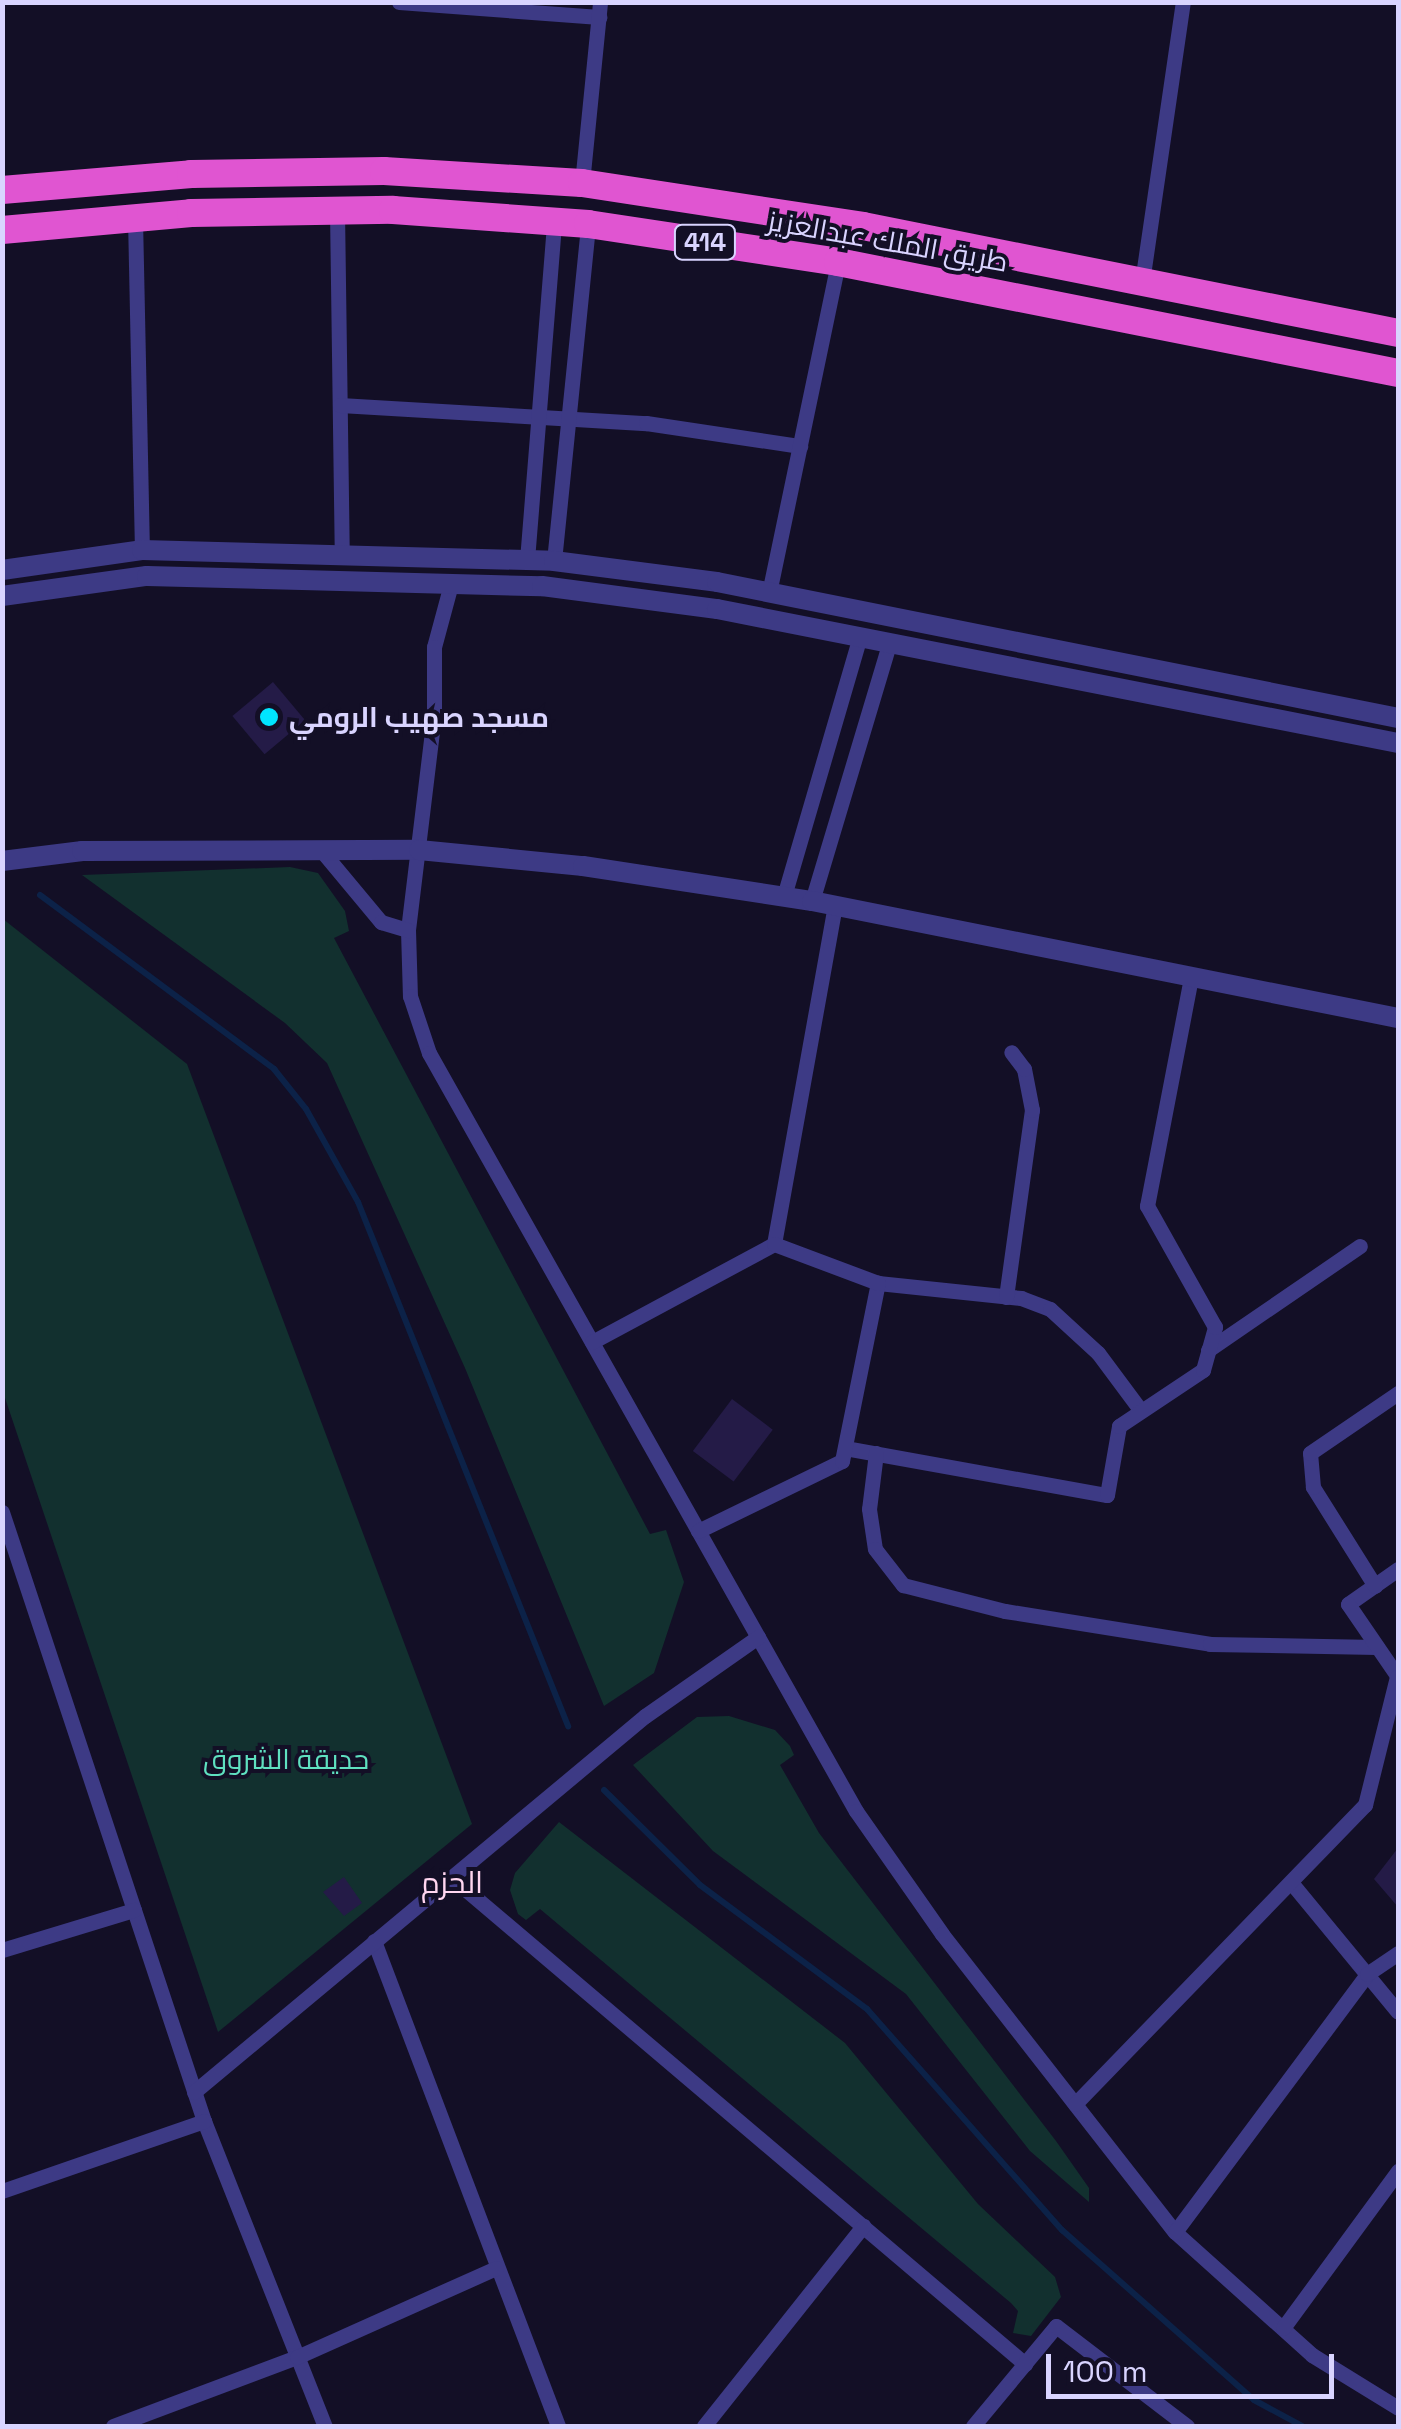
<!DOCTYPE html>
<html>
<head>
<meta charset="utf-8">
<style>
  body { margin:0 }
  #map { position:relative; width:1401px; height:2429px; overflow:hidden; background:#130f26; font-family:"Space Grotesk",Cairo,sans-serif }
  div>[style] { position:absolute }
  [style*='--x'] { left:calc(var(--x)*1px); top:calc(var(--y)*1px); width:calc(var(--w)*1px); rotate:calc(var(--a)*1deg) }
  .green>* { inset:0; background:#12302f }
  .stream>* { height:6px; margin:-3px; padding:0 3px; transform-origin:3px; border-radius:3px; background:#0c2248 }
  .building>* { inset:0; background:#241b47; transform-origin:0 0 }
  .minor>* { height:15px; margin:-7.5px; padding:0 7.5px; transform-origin:7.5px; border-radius:7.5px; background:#3d3a85 }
  .tertiary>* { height:20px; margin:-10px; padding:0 10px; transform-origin:10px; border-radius:10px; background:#3d3a85 }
  .trunk>* { height:28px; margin:-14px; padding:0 14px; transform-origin:14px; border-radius:14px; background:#e055d1 }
  .dots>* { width:28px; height:28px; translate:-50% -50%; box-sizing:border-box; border:5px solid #130f26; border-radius:50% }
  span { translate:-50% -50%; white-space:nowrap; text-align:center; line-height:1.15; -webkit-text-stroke:8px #130f26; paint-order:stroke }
  .shield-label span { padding:2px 8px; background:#130f26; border:2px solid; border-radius:8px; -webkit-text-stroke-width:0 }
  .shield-label { font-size:25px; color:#d9d4ff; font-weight:700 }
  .street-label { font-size:28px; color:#d9d4ff }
  .poi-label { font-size:28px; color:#d9d4ff; font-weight:700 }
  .left { translate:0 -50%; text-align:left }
  .park-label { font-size:28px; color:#5fe0c0 }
  .neighbourhood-label { font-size:30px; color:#ffd6f0 }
  .frame { position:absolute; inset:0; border:5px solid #d9d4ff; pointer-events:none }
  .scale { position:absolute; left:1046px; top:2354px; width:288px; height:45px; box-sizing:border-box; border:5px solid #d9d4ff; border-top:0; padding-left:12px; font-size:30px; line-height:35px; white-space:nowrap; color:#d9d4ff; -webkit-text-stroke:8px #130f26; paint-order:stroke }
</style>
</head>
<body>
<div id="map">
  <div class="green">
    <div style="clip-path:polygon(290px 867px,318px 873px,345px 911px,349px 931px,334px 938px,650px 1534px,666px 1530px,684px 1582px,654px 1673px,604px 1706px,465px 1368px,327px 1063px,285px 1023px,82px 875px)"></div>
    <div style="clip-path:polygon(3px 919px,187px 1064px,472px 1824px,218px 2032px,3px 1392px)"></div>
    <div style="clip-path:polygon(729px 1716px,775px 1730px,790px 1746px,794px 1755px,780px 1765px,819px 1833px,1056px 2141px,1089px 2188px,1089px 2202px,1030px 2151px,906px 1994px,713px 1851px,633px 1765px,697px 1717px)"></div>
    <div style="clip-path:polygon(559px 1822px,845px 2043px,978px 2204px,1055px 2277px,1061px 2297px,1031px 2336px,1013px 2333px,1018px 2311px,1011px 2303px,540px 1909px,526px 1920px,518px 1914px,510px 1890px,515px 1873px)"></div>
  </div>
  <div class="stream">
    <div style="--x:40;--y:895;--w:292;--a:36.6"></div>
    <div style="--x:274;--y:1069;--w:51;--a:51.3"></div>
    <div style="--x:306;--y:1109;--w:107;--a:60.8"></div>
    <div style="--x:358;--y:1202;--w:565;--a:68.16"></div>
    <div style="--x:604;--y:1790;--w:135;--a:44.7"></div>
    <div style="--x:700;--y:1885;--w:208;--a:36.6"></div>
    <div style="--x:867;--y:2009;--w:295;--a:48.6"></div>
    <div style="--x:1062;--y:2230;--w:256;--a:41.5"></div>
    <div style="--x:1254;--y:2400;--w:55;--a:28.4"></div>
  </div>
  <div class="building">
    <div style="left:273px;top:682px;width:50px;height:53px;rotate:50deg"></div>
    <div style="left:732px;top:1399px;width:51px;height:65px;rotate:37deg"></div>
    <div style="clip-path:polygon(1398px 1848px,1398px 1907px,1374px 1879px)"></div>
    <div style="clip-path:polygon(344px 1877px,362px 1903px,344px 1916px,323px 1892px)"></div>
  </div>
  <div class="minor">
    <div style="--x:399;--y:2;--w:201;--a:4.3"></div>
    <div style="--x:582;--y:183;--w:182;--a:-84.3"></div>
    <div style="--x:337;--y:211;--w:343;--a:89.2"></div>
    <div style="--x:135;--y:218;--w:332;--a:88.8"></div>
    <div style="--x:1142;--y:282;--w:283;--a:-81.7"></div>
    <div style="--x:340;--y:405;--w:307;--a:3.4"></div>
    <div style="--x:646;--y:423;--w:156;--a:8.5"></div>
    <div style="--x:527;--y:560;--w:339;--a:-85.4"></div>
    <div style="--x:554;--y:561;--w:339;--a:-84.2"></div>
    <div style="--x:451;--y:584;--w:65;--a:105.1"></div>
    <div style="--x:434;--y:647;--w:68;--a:90"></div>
    <div style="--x:434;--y:715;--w:217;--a:96.9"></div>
    <div style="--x:408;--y:930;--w:66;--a:88.3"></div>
    <div style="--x:410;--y:996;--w:60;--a:71.6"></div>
    <div style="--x:429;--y:1053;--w:870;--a:60.61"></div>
    <div style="--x:856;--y:1811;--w:150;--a:55"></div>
    <div style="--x:942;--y:1934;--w:378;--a:52"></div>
    <div style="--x:1175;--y:2232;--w:184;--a:41.9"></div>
    <div style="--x:1312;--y:2355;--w:101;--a:31.6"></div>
    <div style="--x:769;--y:593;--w:338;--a:-78.2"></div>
    <div style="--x:321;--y:850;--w:94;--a:50.2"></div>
    <div style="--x:381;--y:922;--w:28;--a:17"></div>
    <div style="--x:784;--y:896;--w:271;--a:-73.7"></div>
    <div style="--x:812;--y:901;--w:271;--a:-73.3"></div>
    <div style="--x:878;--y:1283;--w:144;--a:6"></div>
    <div style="--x:1021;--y:1298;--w:31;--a:21"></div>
    <div style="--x:1050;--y:1309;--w:65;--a:42.5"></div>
    <div style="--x:1098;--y:1353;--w:72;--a:53.4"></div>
    <div style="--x:1006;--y:1297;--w:189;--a:-82.1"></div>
    <div style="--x:1032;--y:1110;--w:42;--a:-101"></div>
    <div style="--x:1024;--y:1069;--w:21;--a:-127"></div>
    <div style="--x:592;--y:1342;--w:207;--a:-28.3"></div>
    <div style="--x:774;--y:1244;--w:344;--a:-79.8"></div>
    <div style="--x:1208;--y:1350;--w:184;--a:-34.4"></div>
    <div style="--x:845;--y:1448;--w:266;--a:10.2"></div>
    <div style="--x:1107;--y:1495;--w:70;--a:-80.1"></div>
    <div style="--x:1119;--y:1426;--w:101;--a:-33.7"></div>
    <div style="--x:1203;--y:1370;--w:45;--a:-74.4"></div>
    <div style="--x:1215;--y:1327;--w:139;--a:-119.3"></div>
    <div style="--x:1147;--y:1206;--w:233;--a:-79.1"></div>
    <div style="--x:876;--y:1453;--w:56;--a:97.1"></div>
    <div style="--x:869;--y:1509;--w:40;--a:81.5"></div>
    <div style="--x:875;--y:1549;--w:46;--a:52.1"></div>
    <div style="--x:903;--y:1585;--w:105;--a:14.3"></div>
    <div style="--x:1005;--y:1611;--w:208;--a:9.1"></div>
    <div style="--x:1210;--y:1644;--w:167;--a:1"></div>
    <div style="--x:2;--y:1512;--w:642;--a:71.65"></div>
    <div style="--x:204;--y:2121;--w:328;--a:68.4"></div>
    <div style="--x:698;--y:1531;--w:160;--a:-25.9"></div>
    <div style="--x:842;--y:1461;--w:182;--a:-78.6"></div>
    <div style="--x:878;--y:1283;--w:111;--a:-159.4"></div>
    <div style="--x:1398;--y:1569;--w:61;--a:145"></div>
    <div style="--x:1348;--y:1604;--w:88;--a:55.6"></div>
    <div style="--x:1375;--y:1586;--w:117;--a:-122.1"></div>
    <div style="--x:1313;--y:1487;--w:34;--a:-95"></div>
    <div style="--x:1310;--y:1453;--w:107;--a:-34.3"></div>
    <div style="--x:451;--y:1877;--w:753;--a:40.31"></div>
    <div style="--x:1294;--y:1886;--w:163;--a:50.5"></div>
    <div style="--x:374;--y:1941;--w:519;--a:69.22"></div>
    <div style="--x:2;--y:1950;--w:138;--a:-16.9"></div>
    <div style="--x:194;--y:2092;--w:587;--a:-39.82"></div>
    <div style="--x:645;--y:1716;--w:138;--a:-35"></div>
    <div style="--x:1075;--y:2104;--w:417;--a:-45.9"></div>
    <div style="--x:1365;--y:1805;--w:132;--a:-76"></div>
    <div style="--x:2;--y:2191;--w:214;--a:-19.1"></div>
    <div style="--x:1175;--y:2232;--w:322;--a:-53.3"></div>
    <div style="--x:1367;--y:1974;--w:37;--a:-34"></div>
    <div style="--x:1283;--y:2328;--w:195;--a:-53.8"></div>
    <div style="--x:113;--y:2426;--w:197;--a:-20.6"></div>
    <div style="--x:297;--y:2357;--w:218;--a:-24.1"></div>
    <div style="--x:704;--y:2426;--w:256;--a:-51.5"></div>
    <div style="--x:973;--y:2426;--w:130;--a:-50.3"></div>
    <div style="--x:1056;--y:2326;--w:165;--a:37.4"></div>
  </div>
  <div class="tertiary">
    <div style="--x:2;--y:570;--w:141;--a:-8.1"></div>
    <div style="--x:142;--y:550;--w:412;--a:1.5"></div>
    <div style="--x:554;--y:561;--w:164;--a:7.3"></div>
    <div style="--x:717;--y:582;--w:694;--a:11.29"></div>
    <div style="--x:2;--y:596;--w:146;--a:-7.9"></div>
    <div style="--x:147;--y:576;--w:395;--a:1.5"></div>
    <div style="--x:542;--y:586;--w:177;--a:7.5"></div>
    <div style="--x:717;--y:609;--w:694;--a:11.13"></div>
    <div style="--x:2;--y:861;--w:81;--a:-7.1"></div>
    <div style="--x:82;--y:851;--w:337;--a:-0.2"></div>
    <div style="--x:419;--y:850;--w:165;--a:5.6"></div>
    <div style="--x:583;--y:866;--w:232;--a:8.7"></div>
    <div style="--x:812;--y:901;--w:598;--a:11.29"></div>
  </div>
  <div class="trunk">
    <div style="--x:2;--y:190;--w:190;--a:-4.8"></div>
    <div style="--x:191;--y:174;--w:193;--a:-0.9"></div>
    <div style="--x:384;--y:171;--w:198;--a:3.5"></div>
    <div style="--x:582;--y:183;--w:284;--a:8.7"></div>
    <div style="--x:863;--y:226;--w:546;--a:11.31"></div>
    <div style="--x:2;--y:230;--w:190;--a:-5.1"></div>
    <div style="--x:191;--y:213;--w:202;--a:-0.9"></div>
    <div style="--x:393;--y:210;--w:196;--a:4.1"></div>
    <div style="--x:588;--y:224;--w:253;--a:8.6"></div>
    <div style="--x:838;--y:262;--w:571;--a:11.21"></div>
  </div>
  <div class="dots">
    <div style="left:269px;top:717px;background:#00e5ff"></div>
  </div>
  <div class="shield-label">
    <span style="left:705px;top:242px">414</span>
  </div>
  <div class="street-label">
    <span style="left:888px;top:241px;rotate:10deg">طريق الملك عبدالعزيز</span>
  </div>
  <div class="poi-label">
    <span class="left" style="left:289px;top:717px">مسجد صهيب الرومي</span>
  </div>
  <div class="park-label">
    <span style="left:286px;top:1759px">حديقة الشروق</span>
  </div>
  <div class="neighbourhood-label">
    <span style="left:452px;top:1883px">الحزم</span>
  </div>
  <div class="frame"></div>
  <div class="scale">100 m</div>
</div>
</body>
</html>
